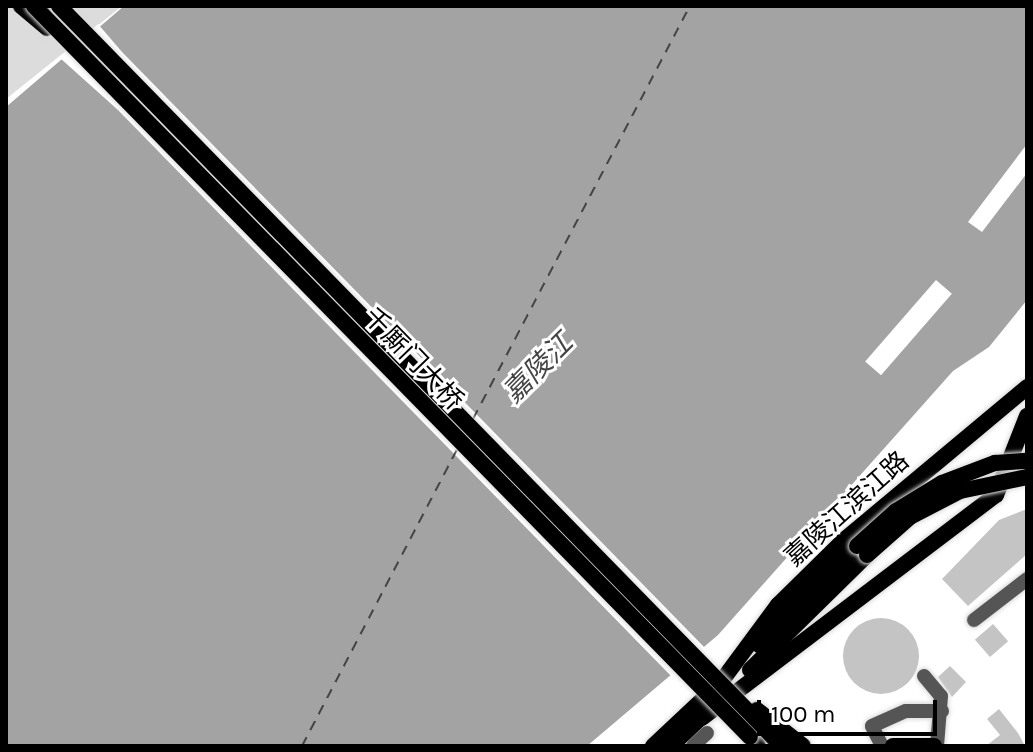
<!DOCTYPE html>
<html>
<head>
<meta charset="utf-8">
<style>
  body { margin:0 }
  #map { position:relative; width:1033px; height:752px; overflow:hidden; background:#fff; font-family:Karla,"Noto Sans SC",sans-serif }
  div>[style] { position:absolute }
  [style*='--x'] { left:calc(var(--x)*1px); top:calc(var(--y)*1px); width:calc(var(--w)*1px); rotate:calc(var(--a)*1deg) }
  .green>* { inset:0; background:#dcdcdc }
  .water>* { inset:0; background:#a3a3a3 }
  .pier>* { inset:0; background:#fff; transform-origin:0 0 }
  .ferry>* { height:2px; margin-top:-1px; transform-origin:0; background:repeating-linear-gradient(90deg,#444 0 10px,transparent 0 18px) }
  .building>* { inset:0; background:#c4c4c4; transform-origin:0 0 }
  .round { border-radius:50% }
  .roads { filter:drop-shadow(0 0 2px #dbdbdb) drop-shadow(0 0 2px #dbdbdb) }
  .minor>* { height:14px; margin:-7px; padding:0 7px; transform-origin:7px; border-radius:7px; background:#555 }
  .major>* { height:16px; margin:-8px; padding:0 8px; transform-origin:8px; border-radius:8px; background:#000 }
  .rail>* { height:7px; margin-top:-3.5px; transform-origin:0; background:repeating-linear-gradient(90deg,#fff 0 12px,#000 0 24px); box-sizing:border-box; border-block:2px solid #000 }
  .bridges { filter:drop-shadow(0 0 2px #dbdbdb) drop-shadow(0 0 2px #dbdbdb) }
  .major-bridge>* { height:16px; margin:-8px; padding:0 8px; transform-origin:8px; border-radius:8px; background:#000 }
  span { translate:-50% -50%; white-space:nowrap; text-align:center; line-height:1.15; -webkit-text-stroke:6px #fff; paint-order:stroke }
  .street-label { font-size:26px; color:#000 }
  .water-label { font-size:28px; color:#444; font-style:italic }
  .frame { position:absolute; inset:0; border:8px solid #000; pointer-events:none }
  .scale { position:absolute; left:757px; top:700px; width:180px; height:36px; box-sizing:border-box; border:4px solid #000; border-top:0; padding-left:10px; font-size:24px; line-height:28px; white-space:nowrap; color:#000; -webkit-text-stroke:6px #fff; paint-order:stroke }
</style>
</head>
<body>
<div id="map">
  <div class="green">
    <div style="clip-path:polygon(6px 6px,122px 6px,6px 99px)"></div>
  </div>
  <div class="water">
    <div style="clip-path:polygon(124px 6px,1027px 6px,1027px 300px,989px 347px,953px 371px,718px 635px,587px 746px,6px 746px,6px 107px)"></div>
  </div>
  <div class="pier">
    <div style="clip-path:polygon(98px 24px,122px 52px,707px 650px,673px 678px,118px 110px,60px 58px)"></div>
    <div style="clip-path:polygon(1027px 144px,1027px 173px,982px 232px,968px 222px)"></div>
    <div style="left:936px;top:280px;width:21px;height:108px;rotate:41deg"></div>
  </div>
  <div class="ferry">
    <div style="--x:473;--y:419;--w:467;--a:-62.3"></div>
    <div style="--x:302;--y:746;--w:334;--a:-62.4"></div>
  </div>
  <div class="building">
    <div style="clip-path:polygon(1027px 509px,1027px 554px,968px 606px,942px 579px,999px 520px)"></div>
    <div class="round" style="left:843px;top:618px;width:76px;height:76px"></div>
    <div style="left:993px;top:624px;width:23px;height:24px;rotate:49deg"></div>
    <div style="clip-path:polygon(950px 666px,966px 682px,952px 697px,938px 677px)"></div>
    <div style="clip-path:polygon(999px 709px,1018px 733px,1025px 746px,986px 746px,1000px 735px,987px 719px)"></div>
  </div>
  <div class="roads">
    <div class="minor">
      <div style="--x:974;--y:620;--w:67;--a:-37.7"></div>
      <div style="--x:924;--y:676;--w:26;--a:50"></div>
      <div style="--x:941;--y:696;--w:50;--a:94.6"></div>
      <div style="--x:693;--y:746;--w:19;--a:-43"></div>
      <div style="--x:882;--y:746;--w:22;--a:-117"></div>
      <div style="--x:872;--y:726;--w:37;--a:-24"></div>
      <div style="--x:906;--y:711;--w:36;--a:0"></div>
    </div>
    <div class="major">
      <div style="--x:21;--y:6;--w:34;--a:40"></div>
      <div style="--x:759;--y:645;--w:139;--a:-45.3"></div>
      <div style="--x:750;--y:670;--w:164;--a:-44.5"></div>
      <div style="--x:718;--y:686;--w:101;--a:-53.5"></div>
      <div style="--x:778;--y:605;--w:91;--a:-44.6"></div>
      <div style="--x:843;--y:541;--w:240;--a:-39.9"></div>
      <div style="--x:702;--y:718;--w:369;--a:-37.2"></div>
      <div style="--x:996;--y:495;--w:85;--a:-68.6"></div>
      <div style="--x:750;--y:737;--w:12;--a:48"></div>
      <div style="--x:653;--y:746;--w:88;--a:-43.2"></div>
      <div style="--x:671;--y:746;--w:51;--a:-43.4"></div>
      <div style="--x:893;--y:746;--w:41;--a:0"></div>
    </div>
  </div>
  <div class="rail">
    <div style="--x:50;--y:6;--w:1036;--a:45.59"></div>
  </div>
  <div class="bridges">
    <div class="major-bridge">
      <div style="--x:34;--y:6;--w:1023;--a:45.59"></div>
      <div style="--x:59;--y:6;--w:1035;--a:45.67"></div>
      <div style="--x:857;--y:546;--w:52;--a:-41.9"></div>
      <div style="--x:896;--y:511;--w:54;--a:-31.3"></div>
      <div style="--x:942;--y:483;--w:57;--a:-20.7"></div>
      <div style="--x:995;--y:463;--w:32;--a:-4"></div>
      <div style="--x:867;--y:555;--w:57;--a:-41.5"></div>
      <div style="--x:910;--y:517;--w:56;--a:-27.5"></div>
      <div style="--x:960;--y:491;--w:68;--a:-11.8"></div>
      <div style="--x:757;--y:710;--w:58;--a:38"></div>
    </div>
  </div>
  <div class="street-label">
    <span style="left:413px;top:359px;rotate:46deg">千厮门大桥</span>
    <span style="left:847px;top:509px;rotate:-42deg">嘉陵江滨江路</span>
  </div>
  <div class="water-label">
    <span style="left:538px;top:368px;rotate:-45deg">嘉陵江</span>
  </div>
  <div class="frame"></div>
  <div class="scale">100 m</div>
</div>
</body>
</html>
